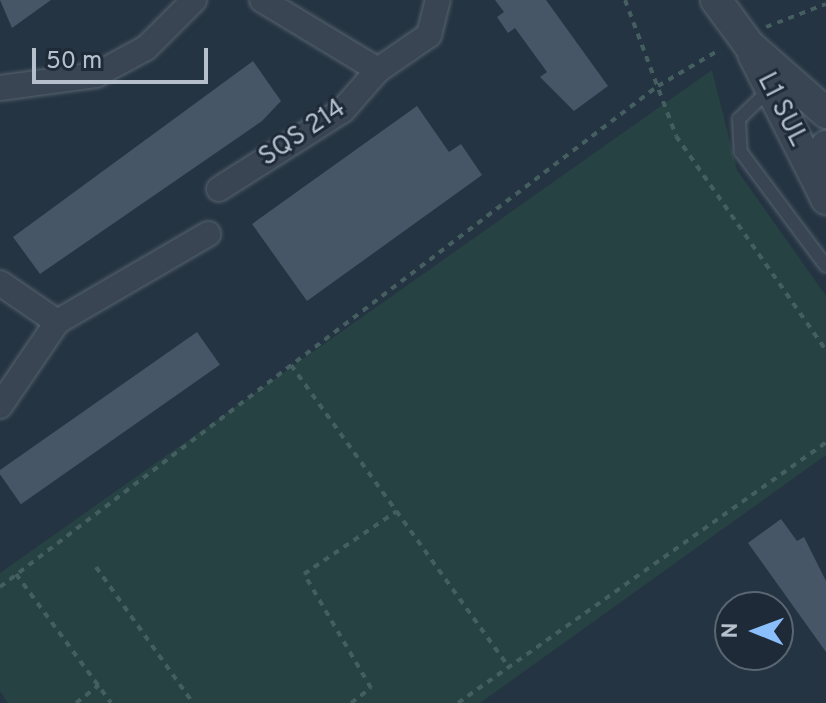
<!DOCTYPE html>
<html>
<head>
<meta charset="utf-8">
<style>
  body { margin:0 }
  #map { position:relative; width:826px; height:703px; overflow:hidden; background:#253442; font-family:Overpass,sans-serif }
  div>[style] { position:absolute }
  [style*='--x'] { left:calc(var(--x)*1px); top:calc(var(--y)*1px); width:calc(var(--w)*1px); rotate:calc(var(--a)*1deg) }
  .green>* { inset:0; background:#274243 }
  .building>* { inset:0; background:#465666; transform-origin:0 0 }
  .path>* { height:4px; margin-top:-2px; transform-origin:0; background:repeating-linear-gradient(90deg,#455f60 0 6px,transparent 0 12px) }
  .roads { filter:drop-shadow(0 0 2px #57636f) drop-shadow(0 0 2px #57636f) }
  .service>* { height:12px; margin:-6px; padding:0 6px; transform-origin:6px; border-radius:6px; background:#394552 }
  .minor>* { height:24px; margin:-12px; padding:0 12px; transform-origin:12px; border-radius:12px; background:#394552 }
  .tertiary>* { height:30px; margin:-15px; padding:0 15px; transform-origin:15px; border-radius:15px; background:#394552 }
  span { translate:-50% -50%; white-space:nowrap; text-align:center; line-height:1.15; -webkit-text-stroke:6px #1e2a37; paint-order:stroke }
  .street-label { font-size:26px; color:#b6c0cc }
  .north { position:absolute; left:714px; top:591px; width:80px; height:80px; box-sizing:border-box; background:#1e2a37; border:2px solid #5b6673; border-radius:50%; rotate:271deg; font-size:22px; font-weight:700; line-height:32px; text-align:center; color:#b6c0cc }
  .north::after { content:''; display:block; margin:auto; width:28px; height:36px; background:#8bbffc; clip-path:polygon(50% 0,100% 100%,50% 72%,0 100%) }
  .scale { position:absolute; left:32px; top:48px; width:176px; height:36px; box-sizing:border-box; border:4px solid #b6c0cc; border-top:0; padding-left:10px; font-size:24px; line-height:28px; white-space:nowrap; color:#b6c0cc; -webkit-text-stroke:6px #1e2a37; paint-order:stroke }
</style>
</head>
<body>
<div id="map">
  <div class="green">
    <div style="clip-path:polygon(712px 70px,737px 170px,826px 296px,826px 455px,480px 703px,8px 703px,0 691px,0 573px)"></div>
  </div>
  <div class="building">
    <div style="clip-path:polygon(0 0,51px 0,12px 28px)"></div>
    <div style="clip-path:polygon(495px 0,546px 0,608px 86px,574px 111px,540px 77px,547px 72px,515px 28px,508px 33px,497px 17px,504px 12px)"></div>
    <div style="clip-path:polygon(253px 61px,281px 101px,262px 121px,40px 274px,13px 237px)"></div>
    <div style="clip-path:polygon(417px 106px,449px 152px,461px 144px,482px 175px,307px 301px,252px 224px)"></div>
    <div style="left:197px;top:332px;width:40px;height:243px;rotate:55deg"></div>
    <div style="clip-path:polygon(781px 519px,797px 541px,804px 537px,826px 581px,826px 652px,748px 543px)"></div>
  </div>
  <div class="path">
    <div style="--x:625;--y:0;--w:145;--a:69.4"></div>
    <div style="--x:676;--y:136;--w:261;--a:55"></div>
    <div style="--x:766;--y:27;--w:64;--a:-21"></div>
    <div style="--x:291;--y:365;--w:372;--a:54.2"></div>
    <div style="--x:96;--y:567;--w:167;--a:54.5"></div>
    <div style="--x:16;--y:574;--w:160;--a:53.6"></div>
    <div style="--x:0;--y:587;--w:827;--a:-37.29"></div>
    <div style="--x:658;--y:86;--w:71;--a:-30.5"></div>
    <div style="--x:76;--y:703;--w:29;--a:-38"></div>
    <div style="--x:351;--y:703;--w:25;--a:-37"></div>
    <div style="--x:371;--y:688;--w:132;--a:-120.4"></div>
    <div style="--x:304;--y:574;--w:112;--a:-34.1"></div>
    <div style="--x:458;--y:703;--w:451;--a:-35.3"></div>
  </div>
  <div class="roads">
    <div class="service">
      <div style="--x:769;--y:90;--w:42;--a:136"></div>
      <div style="--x:739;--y:119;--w:33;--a:87"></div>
      <div style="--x:741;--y:152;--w:142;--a:53.3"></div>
    </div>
    <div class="minor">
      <div style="--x:262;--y:0;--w:135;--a:31.1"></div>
      <div style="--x:0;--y:88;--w:97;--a:-7.7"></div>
      <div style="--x:96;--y:75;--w:57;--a:-28.4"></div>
      <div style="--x:146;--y:48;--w:68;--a:-45"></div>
      <div style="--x:219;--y:189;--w:147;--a:-32.5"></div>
      <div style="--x:343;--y:110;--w:53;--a:-48.8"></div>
      <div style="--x:378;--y:70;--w:62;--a:-34.5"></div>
      <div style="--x:429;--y:35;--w:36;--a:-76"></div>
      <div style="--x:0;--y:283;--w:69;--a:34.4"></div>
      <div style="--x:57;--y:322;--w:175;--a:-30.2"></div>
      <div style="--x:0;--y:406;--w:102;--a:-55.8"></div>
    </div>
    <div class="tertiary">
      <div style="--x:716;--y:0;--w:56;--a:53.7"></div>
      <div style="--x:749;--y:45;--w:103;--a:41.4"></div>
      <div style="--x:753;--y:54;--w:135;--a:63.1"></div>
      <div style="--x:826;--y:146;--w:30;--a:113"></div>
      <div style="--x:814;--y:174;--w:28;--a:64"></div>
    </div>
  </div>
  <div class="street-label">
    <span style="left:781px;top:110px;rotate:63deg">L1 SUL</span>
    <span style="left:303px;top:134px;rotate:-34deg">SQS 214</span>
  </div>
  <div class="north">N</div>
  <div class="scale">50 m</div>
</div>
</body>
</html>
